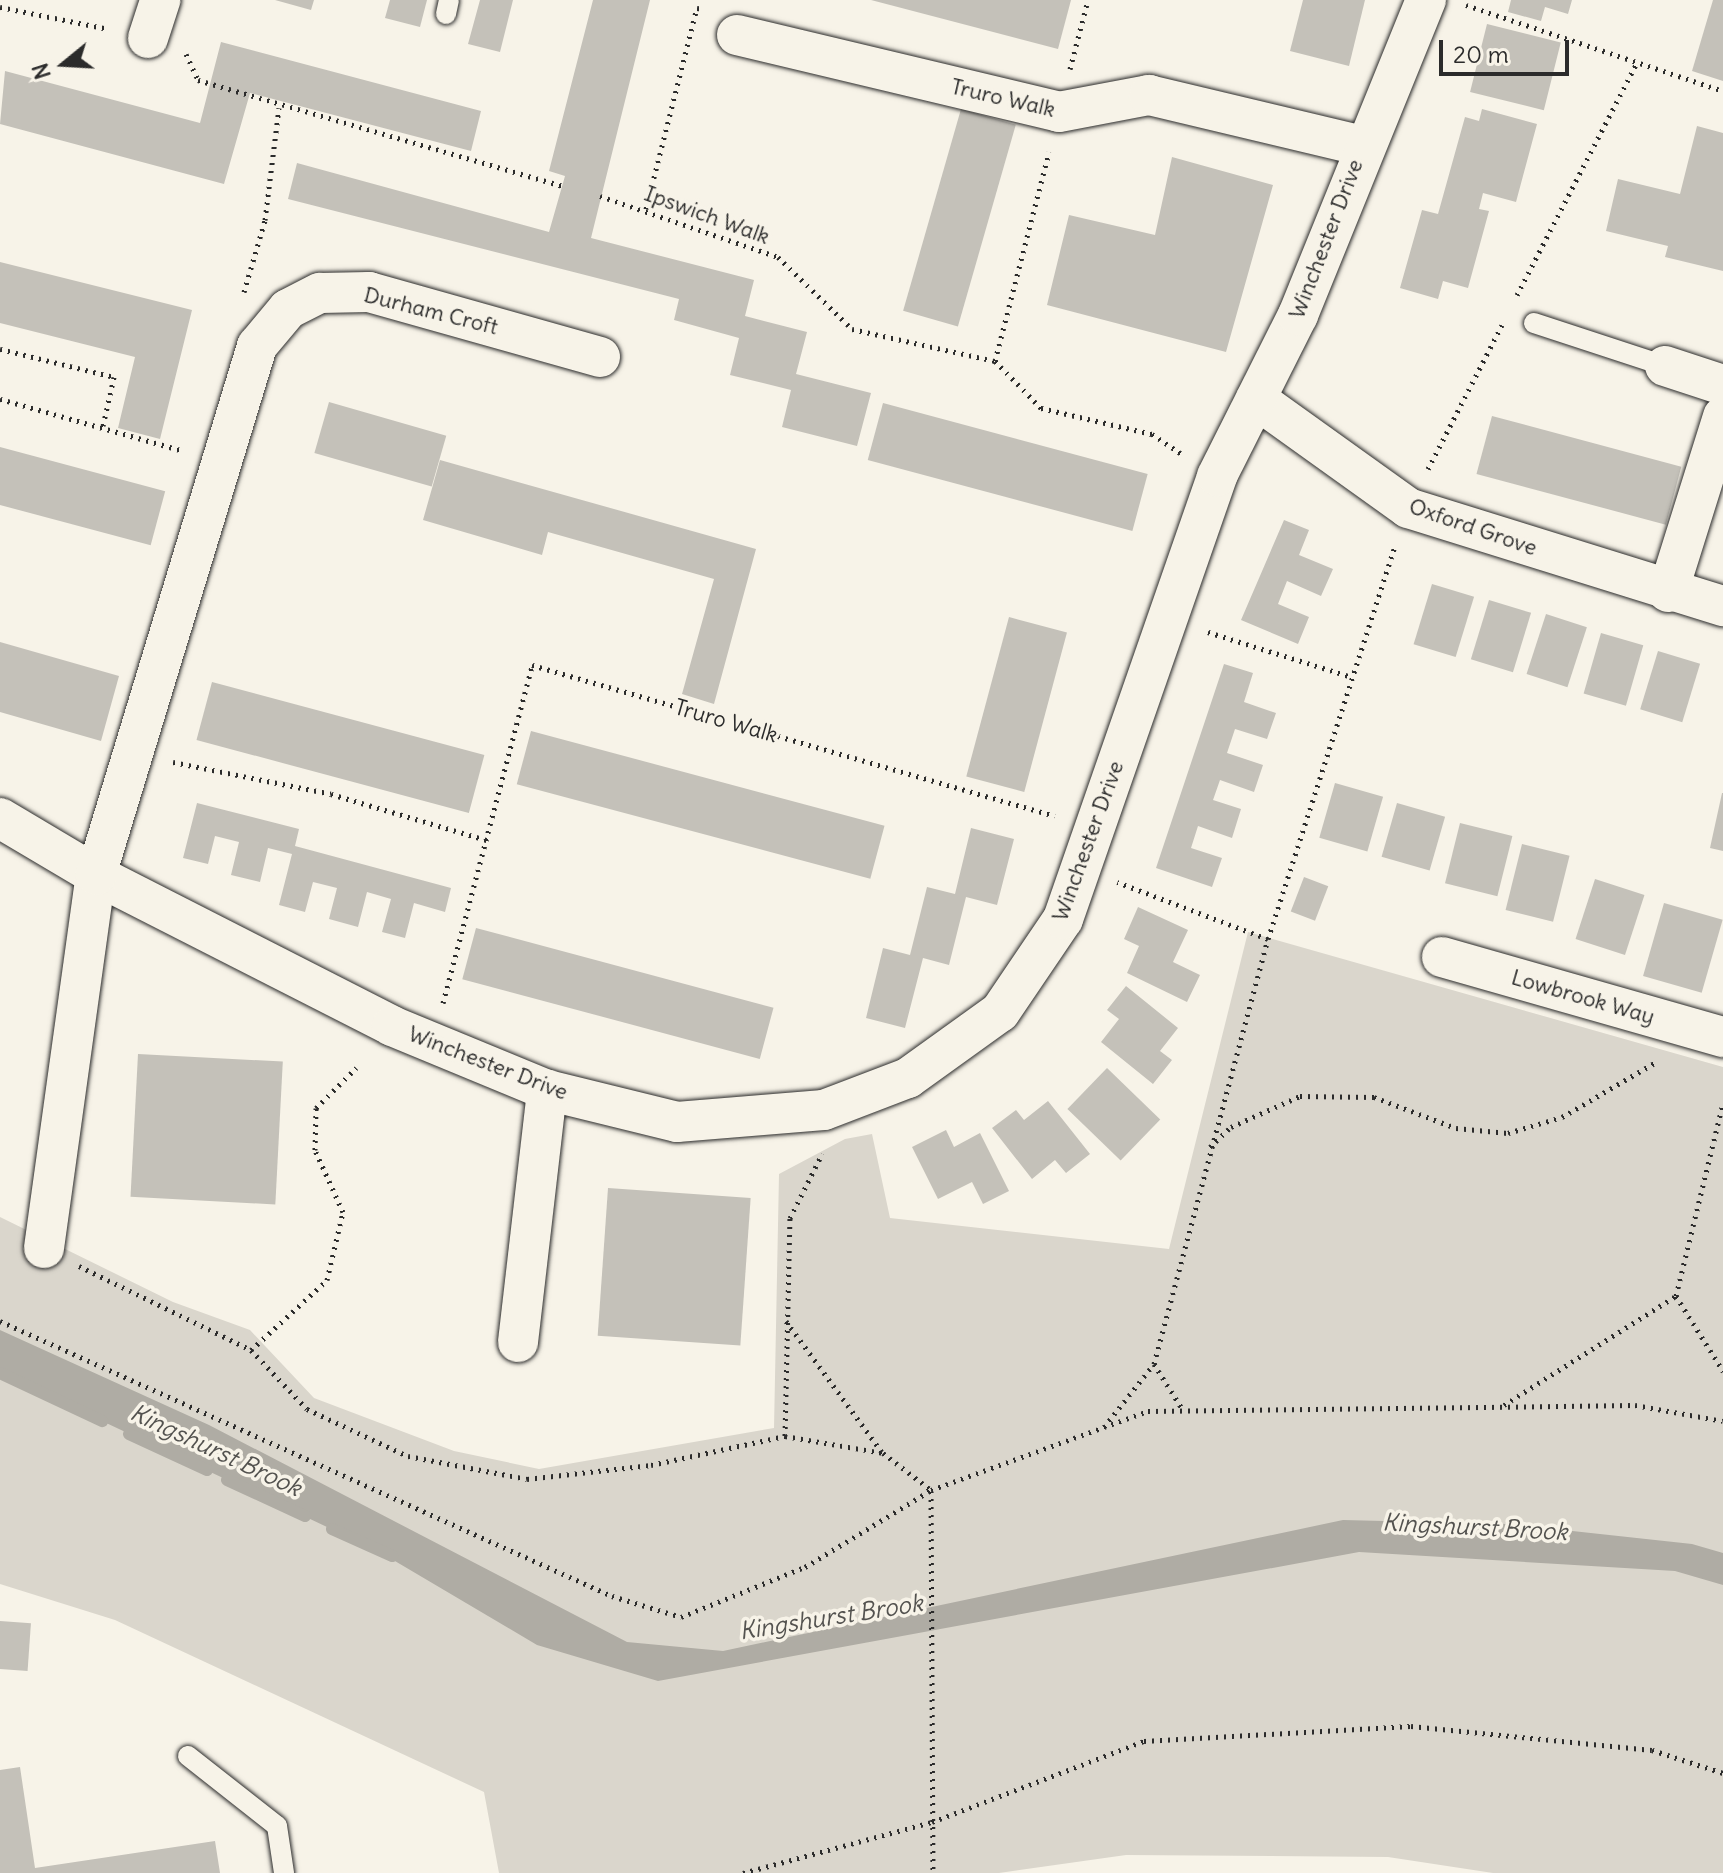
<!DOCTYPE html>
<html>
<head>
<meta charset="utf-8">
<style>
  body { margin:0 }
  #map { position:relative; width:1723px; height:1873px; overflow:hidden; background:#f7f3e8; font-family:Delius,sans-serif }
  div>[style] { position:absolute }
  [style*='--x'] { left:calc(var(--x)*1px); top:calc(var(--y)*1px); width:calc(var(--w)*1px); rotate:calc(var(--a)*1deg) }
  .green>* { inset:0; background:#dad6cc }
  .water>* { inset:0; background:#afaca4 }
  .stream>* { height:12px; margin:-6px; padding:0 6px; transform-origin:6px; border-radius:6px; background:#afaca4 }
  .building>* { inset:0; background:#c4c1b9; transform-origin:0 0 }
  .path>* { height:5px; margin-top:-2.5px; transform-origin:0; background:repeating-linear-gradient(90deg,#2b2b2b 0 2px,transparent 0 8px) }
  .roads { filter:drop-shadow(0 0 2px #2b2b2b) drop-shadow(0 0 2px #2b2b2b) }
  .lane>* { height:20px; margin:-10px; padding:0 10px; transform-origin:10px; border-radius:10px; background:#f7f3e8 }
  .street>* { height:40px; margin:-20px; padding:0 20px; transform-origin:20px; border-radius:20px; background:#f7f3e8 }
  span { translate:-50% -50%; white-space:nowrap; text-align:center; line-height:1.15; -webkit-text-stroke:7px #f7f3e8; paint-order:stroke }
  .street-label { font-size:22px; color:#2b2b2b }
  .water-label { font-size:24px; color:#53524f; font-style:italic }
  .north { position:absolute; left:24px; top:24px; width:80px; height:80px; -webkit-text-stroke:6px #f7f3e8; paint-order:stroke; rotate:252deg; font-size:22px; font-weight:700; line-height:32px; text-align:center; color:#2b2b2b }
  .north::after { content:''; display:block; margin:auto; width:28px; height:36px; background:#2b2b2b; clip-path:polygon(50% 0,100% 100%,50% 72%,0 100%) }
  .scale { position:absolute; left:1439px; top:40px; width:130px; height:36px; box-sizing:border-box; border:4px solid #2b2b2b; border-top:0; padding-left:10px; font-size:24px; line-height:28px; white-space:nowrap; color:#2b2b2b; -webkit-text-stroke:6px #f7f3e8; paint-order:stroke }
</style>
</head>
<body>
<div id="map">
  <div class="green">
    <div style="clip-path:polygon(1248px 932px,1723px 1067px,1723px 1873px,1493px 1873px,1388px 1857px,1126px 1855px,999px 1873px,499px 1873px,484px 1792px,115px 1620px,0 1584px,0 1217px,173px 1302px,250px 1330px,314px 1398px,454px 1451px,539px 1469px,774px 1428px,779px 1174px,845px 1139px,872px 1134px,890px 1218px,1169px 1249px)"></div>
  </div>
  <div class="water">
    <div style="clip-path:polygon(0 1330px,209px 1425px,627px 1642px,723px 1651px,1343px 1520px,1507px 1524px,1692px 1544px,1723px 1553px,1723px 1585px,1675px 1571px,1359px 1552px,658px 1681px,537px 1645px,378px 1551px,0 1373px)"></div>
  </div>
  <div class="stream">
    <div style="--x:0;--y:1373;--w:113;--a:25.2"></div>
    <div style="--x:129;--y:1434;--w:86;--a:24.8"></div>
    <div style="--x:227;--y:1480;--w:86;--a:24.8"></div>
    <div style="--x:332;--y:1529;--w:66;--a:24.2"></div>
  </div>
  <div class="building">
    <div style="clip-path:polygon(275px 0,314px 0,311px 10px)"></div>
    <div style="clip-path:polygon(390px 0,427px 0,420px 27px,385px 18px)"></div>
    <div style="clip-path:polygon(480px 0,513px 0,500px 52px,468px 44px)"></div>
    <div style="clip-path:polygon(593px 0,650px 0,591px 238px,754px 280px,745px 316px,807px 332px,796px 374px,871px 393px,857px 446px,782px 427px,791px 390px,730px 375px,739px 338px,674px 320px,679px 299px,288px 199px,297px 163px,549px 232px,565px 176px,549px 171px)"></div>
    <div style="clip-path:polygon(871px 0,1071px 0,1058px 49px)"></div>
    <div style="clip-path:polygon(1303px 0,1365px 0,1349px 66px,1290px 51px)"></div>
    <div style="clip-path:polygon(1511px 0,1572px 0,1568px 14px,1545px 7px,1541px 21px,1508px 12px)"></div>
    <div style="clip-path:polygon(1713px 0,1723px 0,1723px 81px,1692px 71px)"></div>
    <div style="left:1487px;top:24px;width:76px;height:70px;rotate:14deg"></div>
    <div style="clip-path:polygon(221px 42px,481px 111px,471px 151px,250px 93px,224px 184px,0 124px,5px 71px,200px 123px)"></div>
    <div style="left:961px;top:109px;width:57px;height:210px;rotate:16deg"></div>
    <div style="clip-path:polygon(1482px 109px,1537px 124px,1516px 202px,1483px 193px,1479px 209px,1489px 211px,1468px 288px,1443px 281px,1438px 299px,1400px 288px,1422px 210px,1438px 214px,1465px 117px,1479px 121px)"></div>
    <div style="clip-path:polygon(1697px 126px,1723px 133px,1723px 271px,1665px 257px,1668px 246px,1606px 231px,1618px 179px,1680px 194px)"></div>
    <div style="clip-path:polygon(1172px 157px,1273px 185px,1226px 352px,1047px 305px,1069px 215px,1155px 235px)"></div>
    <div style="clip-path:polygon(0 262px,192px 310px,160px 439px,118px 428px,135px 357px,0 323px)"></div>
    <div style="left:329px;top:402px;width:122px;height:53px;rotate:16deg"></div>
    <div style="left:883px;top:403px;width:274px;height:59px;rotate:15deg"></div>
    <div style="left:1492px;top:416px;width:196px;height:60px;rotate:15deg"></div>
    <div style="left:0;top:447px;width:171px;height:56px;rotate:15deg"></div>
    <div style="clip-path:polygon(440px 460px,756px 549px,714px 704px,682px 694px,714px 579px,548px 532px,542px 555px,423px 520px)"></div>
    <div style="clip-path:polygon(1284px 520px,1309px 530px,1299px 555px,1333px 569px,1321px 596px,1287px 581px,1278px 604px,1309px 617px,1298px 644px,1241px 620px)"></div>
    <div style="left:1432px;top:584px;width:44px;height:63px;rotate:17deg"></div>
    <div style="left:1489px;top:600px;width:44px;height:62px;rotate:17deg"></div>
    <div style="left:1546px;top:614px;width:43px;height:63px;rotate:18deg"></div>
    <div style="left:1009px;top:617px;width:60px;height:165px;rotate:15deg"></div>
    <div style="left:1601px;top:633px;width:44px;height:63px;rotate:16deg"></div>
    <div style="clip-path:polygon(0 642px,119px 676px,101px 741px,0 712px)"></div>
    <div style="left:1658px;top:651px;width:44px;height:61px;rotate:17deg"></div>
    <div style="clip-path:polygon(1224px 664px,1253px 673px,1244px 702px,1276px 713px,1267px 739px,1235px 729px,1227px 753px,1263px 765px,1254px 792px,1220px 780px,1213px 800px,1241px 809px,1232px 838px,1198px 826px,1191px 848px,1222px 858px,1212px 887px,1156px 868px)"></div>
    <div style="left:212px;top:682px;width:282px;height:60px;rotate:15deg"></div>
    <div style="left:531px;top:731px;width:366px;height:55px;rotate:15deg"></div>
    <div style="left:1335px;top:783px;width:50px;height:57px;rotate:16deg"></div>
    <div style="clip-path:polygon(1722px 793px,1723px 793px,1723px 851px,1710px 848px)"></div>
    <div style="clip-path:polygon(197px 803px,299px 829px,295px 846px,451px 888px,445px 912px,414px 903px,405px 938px,382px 932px,391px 899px,367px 892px,358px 927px,329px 919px,337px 888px,313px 882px,305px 912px,279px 905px,292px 854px,268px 848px,260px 882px,231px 875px,239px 842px,215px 836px,208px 864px,183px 858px)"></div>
    <div style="left:1397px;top:803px;width:50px;height:56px;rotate:16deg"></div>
    <div style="left:1460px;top:823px;width:54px;height:62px;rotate:14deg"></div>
    <div style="clip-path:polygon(971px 828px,1014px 839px,997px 905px,966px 897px,949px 965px,923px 958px,905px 1028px,866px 1018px,883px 948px,910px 955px,927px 887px,955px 894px)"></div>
    <div style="left:1522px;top:844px;width:49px;height:68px;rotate:14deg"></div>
    <div style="left:1304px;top:877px;width:26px;height:37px;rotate:21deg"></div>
    <div style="left:1595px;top:879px;width:52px;height:63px;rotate:18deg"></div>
    <div style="left:1664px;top:903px;width:61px;height:76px;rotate:16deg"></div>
    <div style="clip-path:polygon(1138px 907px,1188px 930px,1173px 962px,1200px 975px,1187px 1002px,1127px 973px,1139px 946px,1124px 939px)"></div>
    <div style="left:476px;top:928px;width:308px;height:53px;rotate:15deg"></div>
    <div style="clip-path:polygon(1126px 986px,1178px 1028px,1160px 1051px,1172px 1060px,1153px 1084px,1101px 1042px,1119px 1019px,1107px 1010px)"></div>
    <div style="left:138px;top:1054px;width:145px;height:143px;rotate:3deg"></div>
    <div style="left:1107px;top:1068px;width:74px;height:57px;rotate:44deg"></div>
    <div style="clip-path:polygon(1048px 1101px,1090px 1154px,1066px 1173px,1055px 1160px,1032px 1179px,992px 1128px,1016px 1110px,1024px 1120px)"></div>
    <div style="clip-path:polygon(946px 1130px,954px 1147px,980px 1133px,1009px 1191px,983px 1204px,972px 1182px,938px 1199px,912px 1147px)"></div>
    <div style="left:608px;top:1188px;width:143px;height:148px;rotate:4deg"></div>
    <div style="left:0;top:1621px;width:31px;height:48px;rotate:4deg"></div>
    <div style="clip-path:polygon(20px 1767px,35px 1868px,215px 1841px,220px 1873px,0 1873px,0 1770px)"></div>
  </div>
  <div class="path">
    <div style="--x:1466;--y:5;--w:271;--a:18.5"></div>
    <div style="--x:0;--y:7;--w:111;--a:11.4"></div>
    <div style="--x:186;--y:54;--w:29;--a:65"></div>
    <div style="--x:198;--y:80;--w:379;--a:16.2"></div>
    <div style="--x:1070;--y:69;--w:71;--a:-75.4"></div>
    <div style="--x:600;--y:196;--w:188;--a:18.9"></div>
    <div style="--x:778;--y:257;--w:103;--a:44.2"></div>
    <div style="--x:852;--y:329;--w:147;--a:12.6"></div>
    <div style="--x:995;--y:361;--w:66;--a:45.6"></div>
    <div style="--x:1041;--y:408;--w:114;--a:13.2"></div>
    <div style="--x:1152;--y:434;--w:36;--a:34"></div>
    <div style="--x:646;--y:209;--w:207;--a:-75.8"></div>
    <div style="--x:697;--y:8;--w:7;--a:8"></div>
    <div style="--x:244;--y:292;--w:75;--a:-73.7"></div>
    <div style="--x:265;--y:220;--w:113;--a:-82.9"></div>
    <div style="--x:1517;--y:295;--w:263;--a:-62.7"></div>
    <div style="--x:0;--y:349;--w:117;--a:13.8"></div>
    <div style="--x:114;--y:377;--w:50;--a:102.7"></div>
    <div style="--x:995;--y:361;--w:216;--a:-75.5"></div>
    <div style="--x:0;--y:399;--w:191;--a:15.8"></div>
    <div style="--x:1428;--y:469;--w:162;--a:-62.8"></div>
    <div style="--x:1208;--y:632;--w:147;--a:17.4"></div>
    <div style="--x:173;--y:762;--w:161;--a:11.4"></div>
    <div style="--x:331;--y:794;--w:166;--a:16.5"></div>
    <div style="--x:1268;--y:939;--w:411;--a:-72.1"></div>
    <div style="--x:443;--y:1003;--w:350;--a:-75.2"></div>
    <div style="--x:532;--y:665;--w:544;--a:16.1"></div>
    <div style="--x:1210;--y:1147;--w:29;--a:-44"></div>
    <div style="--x:1231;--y:1127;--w:76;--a:-24.2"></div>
    <div style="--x:1300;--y:1096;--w:74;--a:0.8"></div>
    <div style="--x:1374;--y:1097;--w:88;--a:20.7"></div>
    <div style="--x:1456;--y:1128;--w:52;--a:5.5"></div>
    <div style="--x:1508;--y:1133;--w:56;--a:-16.5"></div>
    <div style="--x:1562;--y:1117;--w:111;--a:-30.3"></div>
    <div style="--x:79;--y:1266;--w:191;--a:26"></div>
    <div style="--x:251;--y:1350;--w:103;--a:-42.6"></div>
    <div style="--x:327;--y:1280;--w:70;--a:-76.8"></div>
    <div style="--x:343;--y:1212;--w:68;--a:-114.3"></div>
    <div style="--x:315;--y:1150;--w:42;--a:-88.6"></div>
    <div style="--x:316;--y:1108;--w:57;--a:-45"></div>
    <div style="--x:1676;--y:1296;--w:89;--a:57.9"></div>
    <div style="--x:0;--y:1321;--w:671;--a:24.2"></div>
    <div style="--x:612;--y:1596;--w:72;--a:16.9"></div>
    <div style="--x:681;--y:1617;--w:134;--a:-22"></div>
    <div style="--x:805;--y:1567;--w:148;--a:-31.4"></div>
    <div style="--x:931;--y:1490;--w:231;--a:-20"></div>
    <div style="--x:1148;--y:1411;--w:487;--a:-0.7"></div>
    <div style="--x:1635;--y:1405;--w:89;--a:10.3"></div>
    <div style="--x:786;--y:1321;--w:162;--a:53.8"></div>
    <div style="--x:251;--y:1350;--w:81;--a:46.5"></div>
    <div style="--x:307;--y:1409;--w:111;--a:25"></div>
    <div style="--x:408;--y:1456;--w:121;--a:10.9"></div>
    <div style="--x:527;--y:1479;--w:125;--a:-6.4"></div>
    <div style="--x:651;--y:1465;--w:137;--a:-12.2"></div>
    <div style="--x:785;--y:1436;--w:99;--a:9.8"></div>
    <div style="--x:883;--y:1453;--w:61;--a:37.6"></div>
    <div style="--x:1154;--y:1364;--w:54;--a:57.8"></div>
    <div style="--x:1504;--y:1405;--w:204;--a:-32.4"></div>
    <div style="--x:1676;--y:1296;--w:199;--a:-76.3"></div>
    <div style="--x:1104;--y:1427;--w:80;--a:-51.6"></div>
    <div style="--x:1154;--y:1364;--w:440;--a:-75"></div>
    <div style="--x:1268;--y:939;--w:161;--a:-159.3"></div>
    <div style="--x:785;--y:1436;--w:218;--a:-88.7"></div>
    <div style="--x:790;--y:1218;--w:72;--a:-63.4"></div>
    <div style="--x:931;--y:1491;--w:382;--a:89.7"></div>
    <div style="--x:743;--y:1873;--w:196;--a:-15.1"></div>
    <div style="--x:932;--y:1822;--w:227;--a:-20.9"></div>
    <div style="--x:1144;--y:1741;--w:267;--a:-3.2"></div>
    <div style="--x:1411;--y:1726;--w:242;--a:5.7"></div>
    <div style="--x:1652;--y:1750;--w:75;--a:17.9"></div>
  </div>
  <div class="roads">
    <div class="lane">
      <div style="--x:446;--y:14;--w:14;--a:-78"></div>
      <div style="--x:1534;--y:323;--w:138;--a:18.2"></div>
      <div style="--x:188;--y:1756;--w:113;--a:38.2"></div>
      <div style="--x:277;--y:1826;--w:48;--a:81.5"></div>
    </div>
    <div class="street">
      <div style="--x:737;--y:35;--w:331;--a:13.4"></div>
      <div style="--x:1059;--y:112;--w:92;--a:-10.7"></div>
      <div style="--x:1149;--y:95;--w:220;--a:13.4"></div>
      <div style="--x:148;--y:38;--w:40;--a:-72"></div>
      <div style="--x:1665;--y:366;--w:61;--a:18.1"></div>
      <div style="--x:1256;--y:399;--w:187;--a:35.6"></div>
      <div style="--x:1408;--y:508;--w:330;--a:17.3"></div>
      <div style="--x:1668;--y:592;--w:184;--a:-72.6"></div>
      <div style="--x:0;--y:818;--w:112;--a:30.7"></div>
      <div style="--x:96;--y:875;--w:332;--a:27"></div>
      <div style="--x:392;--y:1026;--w:168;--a:22.4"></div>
      <div style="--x:547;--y:1090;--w:134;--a:13.8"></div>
      <div style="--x:677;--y:1122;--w:147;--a:-4.7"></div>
      <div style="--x:824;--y:1110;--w:90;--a:-20.9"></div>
      <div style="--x:908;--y:1078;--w:113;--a:-35.7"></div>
      <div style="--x:1000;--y:1012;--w:112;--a:-55.9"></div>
      <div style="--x:1063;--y:919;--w:469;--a:-70.8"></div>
      <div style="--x:1217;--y:476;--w:180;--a:-63.3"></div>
      <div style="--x:1298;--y:315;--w:340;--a:-67.9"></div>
      <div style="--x:1442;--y:957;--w:292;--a:15.9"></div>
      <div style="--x:44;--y:1248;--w:377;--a:-82.1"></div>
      <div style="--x:96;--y:875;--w:553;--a:-73.07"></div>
      <div style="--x:257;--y:346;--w:48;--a:-50"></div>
      <div style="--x:288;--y:309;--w:36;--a:-27"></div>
      <div style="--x:320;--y:293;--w:49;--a:-1.2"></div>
      <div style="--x:369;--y:292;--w:240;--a:15.7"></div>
      <div style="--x:518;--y:1342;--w:254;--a:-83.4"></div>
    </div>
  </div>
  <div class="street-label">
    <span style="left:1003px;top:98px;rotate:13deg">Truro Walk</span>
    <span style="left:707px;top:215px;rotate:20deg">Ipswich Walk</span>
    <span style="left:1326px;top:239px;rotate:-69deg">Winchester Drive</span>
    <span style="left:431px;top:311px;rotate:14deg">Durham Croft</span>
    <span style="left:1473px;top:527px;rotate:19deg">Oxford Grove</span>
    <span style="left:726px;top:721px;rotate:16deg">Truro Walk</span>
    <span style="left:1088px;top:841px;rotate:-70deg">Winchester Drive</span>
    <span style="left:1583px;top:997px;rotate:16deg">Lowbrook Way</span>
    <span style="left:488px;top:1063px;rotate:21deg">Winchester Drive</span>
  </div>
  <div class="water-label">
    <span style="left:216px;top:1450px;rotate:25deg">Kingshurst Brook</span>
    <span style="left:1475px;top:1527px;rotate:3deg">Kingshurst Brook</span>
    <span style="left:831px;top:1617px;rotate:-9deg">Kingshurst Brook</span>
  </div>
  <div class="north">N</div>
  <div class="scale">20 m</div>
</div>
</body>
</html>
